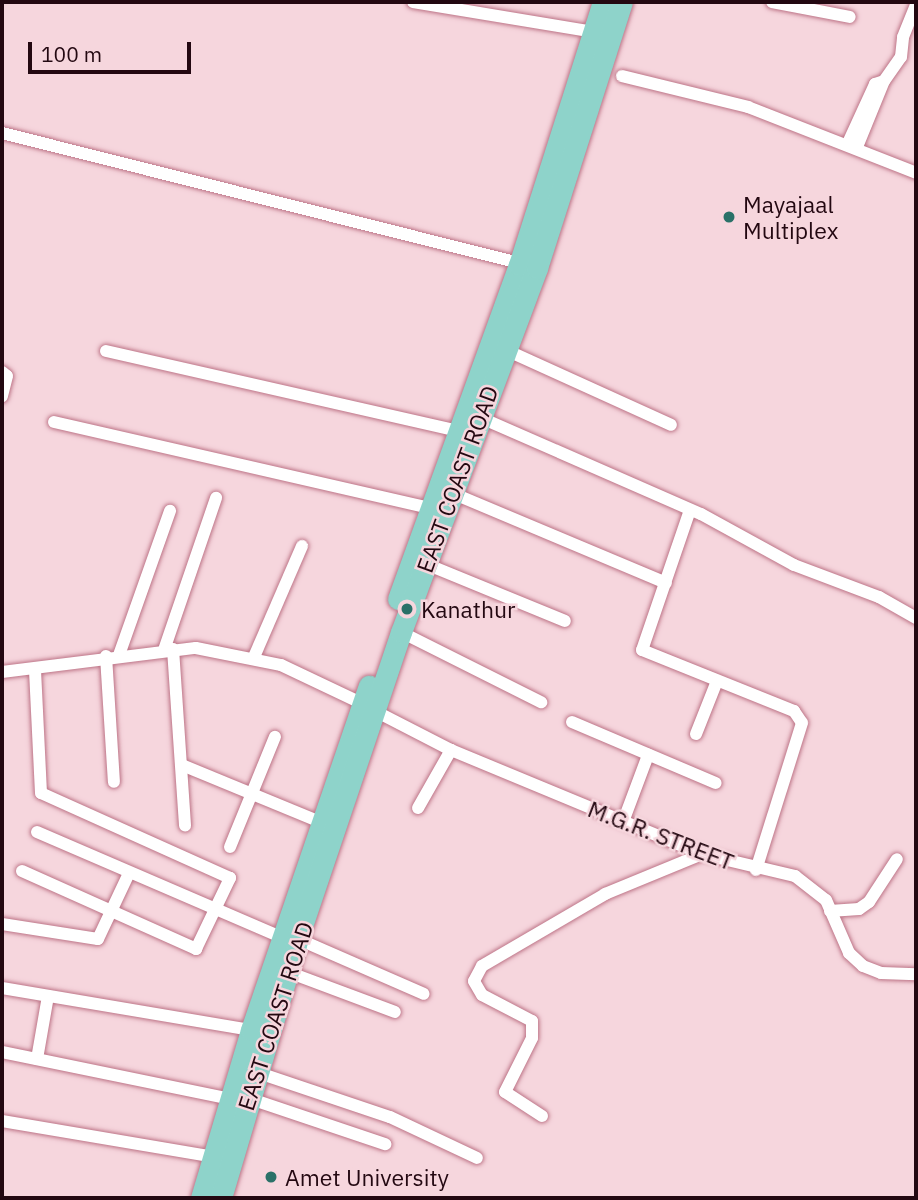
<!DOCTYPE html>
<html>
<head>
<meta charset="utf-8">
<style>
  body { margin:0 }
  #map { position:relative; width:918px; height:1200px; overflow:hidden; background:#f6d6dd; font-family:"IBM Plex Sans",sans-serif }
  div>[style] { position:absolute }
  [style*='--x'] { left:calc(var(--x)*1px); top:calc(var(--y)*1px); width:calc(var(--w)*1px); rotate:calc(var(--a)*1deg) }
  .roads { filter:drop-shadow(0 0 2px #bd7487) drop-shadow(0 0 2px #bd7487) }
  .street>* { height:12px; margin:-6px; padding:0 6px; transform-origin:6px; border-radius:6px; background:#fff }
  .primary>* { height:21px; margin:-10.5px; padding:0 10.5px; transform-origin:10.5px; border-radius:10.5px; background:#8ed3ca }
  .dots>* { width:19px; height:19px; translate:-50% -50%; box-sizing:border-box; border:4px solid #f6d6dd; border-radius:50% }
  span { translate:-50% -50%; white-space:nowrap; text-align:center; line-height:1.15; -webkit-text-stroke:5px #f6d6dd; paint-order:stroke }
  .poi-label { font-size:23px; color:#230811 }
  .left { translate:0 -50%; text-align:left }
  .street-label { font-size:23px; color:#230811 }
  .frame { position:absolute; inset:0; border:4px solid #230811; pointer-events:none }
  .scale { position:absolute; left:28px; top:42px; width:163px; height:32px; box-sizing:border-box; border:4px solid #230811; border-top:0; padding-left:9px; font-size:21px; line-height:24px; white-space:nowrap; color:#230811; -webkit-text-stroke:5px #f6d6dd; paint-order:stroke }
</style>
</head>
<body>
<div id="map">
  <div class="roads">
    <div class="street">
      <div style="--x:413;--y:2;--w:183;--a:9.4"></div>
      <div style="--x:772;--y:2;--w:79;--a:10.9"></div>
      <div style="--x:622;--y:76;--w:130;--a:13.8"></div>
      <div style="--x:748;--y:107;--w:180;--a:21.4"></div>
      <div style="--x:2;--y:133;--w:537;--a:14.11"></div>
      <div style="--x:848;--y:143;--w:65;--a:-65.4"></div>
      <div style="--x:875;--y:84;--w:9;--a:-18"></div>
      <div style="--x:884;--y:81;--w:29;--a:-55"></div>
      <div style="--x:901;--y:57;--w:20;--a:-84"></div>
      <div style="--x:903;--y:37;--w:35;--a:-68"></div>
      <div style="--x:857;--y:147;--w:71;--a:-67.8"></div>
      <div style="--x:506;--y:350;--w:181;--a:24.4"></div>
      <div style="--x:106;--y:351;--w:362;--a:12.8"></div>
      <div style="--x:2;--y:372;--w:6;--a:39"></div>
      <div style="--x:7;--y:376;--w:21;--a:104"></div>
      <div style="--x:479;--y:417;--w:242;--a:23.6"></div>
      <div style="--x:701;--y:514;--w:106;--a:28.7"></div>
      <div style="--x:794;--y:565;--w:91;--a:20.6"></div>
      <div style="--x:879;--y:597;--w:43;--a:29.6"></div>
      <div style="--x:54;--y:422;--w:386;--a:12.9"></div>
      <div style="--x:452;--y:493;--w:232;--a:22.8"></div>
      <div style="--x:690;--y:510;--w:148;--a:108.9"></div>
      <div style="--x:642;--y:650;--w:164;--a:21.9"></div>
      <div style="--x:794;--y:711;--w:14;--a:56"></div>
      <div style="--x:802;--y:723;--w:154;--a:107.4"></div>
      <div style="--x:426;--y:564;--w:150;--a:22.3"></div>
      <div style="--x:401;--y:632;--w:157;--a:26.6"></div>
      <div style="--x:173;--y:649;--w:177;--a:86.1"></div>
      <div style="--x:164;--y:650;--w:161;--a:-71.1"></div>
      <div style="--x:119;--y:655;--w:153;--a:-70.5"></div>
      <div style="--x:106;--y:656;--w:126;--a:86.4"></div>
      <div style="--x:254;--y:657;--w:121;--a:-66.6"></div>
      <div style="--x:2;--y:672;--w:195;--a:-7.1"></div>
      <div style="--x:196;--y:648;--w:87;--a:11.3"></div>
      <div style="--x:281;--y:665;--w:91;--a:25.4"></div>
      <div style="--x:375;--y:711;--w:85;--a:27.2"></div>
      <div style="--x:451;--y:750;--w:272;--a:22.5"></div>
      <div style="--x:702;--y:854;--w:96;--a:13.3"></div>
      <div style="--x:795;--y:876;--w:39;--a:38"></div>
      <div style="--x:826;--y:900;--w:58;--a:66.5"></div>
      <div style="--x:849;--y:953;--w:19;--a:43"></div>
      <div style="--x:863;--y:966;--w:19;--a:21"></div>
      <div style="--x:881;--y:973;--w:35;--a:2"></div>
      <div style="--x:572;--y:722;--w:156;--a:23"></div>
      <div style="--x:696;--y:734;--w:57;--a:-68.4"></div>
      <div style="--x:182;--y:765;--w:152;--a:22.4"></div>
      <div style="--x:418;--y:808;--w:67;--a:-60.4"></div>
      <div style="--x:623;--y:822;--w:72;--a:-69.5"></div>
      <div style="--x:37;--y:832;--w:268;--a:23.3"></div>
      <div style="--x:230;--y:847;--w:119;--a:-67.8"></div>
      <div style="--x:22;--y:871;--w:191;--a:24.1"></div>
      <div style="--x:196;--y:949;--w:79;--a:-64.4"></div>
      <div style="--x:230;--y:878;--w:207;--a:-155.8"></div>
      <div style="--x:41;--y:793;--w:124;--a:-92.8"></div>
      <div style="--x:830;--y:911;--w:29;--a:-4"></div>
      <div style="--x:859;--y:909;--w:12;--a:-35"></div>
      <div style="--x:869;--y:902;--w:51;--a:-56.9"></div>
      <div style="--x:2;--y:924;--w:97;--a:8.9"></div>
      <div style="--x:98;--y:939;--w:73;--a:-64.8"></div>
      <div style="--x:298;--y:939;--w:137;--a:23.6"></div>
      <div style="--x:288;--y:972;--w:114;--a:20.5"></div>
      <div style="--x:2;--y:988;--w:253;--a:9.6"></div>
      <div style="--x:2;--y:1052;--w:233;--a:11.6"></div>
      <div style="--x:37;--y:1059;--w:64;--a:-80.1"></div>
      <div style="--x:256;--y:1072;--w:141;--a:18.6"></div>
      <div style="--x:390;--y:1117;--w:96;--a:25.2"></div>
      <div style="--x:248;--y:1098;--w:145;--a:18.6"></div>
      <div style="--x:542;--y:1116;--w:44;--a:-147"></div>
      <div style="--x:505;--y:1092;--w:60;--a:-63.4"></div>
      <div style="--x:532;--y:1038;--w:17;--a:-90"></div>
      <div style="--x:532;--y:1021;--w:56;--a:-152.5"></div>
      <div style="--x:482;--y:995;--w:16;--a:-120"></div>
      <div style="--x:474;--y:981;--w:17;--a:-62"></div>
      <div style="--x:482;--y:966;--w:143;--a:-30.3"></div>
      <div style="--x:605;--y:894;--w:105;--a:-22.4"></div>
      <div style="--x:2;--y:1121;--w:215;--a:9.6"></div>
    </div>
    <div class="primary">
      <div style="--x:398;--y:599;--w:355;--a:-70.1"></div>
      <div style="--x:519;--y:265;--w:276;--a:-72.3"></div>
      <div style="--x:201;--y:1198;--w:175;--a:-73.4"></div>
      <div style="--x:251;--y:1030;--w:364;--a:-71.1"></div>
      <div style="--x:221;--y:1198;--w:265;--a:-73.5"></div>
      <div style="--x:296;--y:944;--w:329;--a:-71.4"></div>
      <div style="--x:401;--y:632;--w:389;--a:-69.5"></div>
      <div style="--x:537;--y:268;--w:279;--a:-72.3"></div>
    </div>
  </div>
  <div class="dots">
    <div style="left:729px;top:217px;background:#2a7168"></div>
    <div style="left:407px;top:609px;background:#2a7168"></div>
    <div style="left:271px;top:1177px;background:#2a7168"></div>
  </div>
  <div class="poi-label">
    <span class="left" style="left:743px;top:217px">Mayajaal<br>Multiplex</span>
    <span class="left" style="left:421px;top:609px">Kanathur</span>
    <span class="left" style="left:285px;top:1177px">Amet University</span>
  </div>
  <div class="street-label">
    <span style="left:457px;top:479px;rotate:-70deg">EAST COAST ROAD</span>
    <span style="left:661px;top:835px;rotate:21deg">M.G.R. STREET</span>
    <span style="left:275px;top:1016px;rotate:-72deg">EAST COAST ROAD</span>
  </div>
  <div class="frame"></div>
  <div class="scale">100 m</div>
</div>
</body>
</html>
